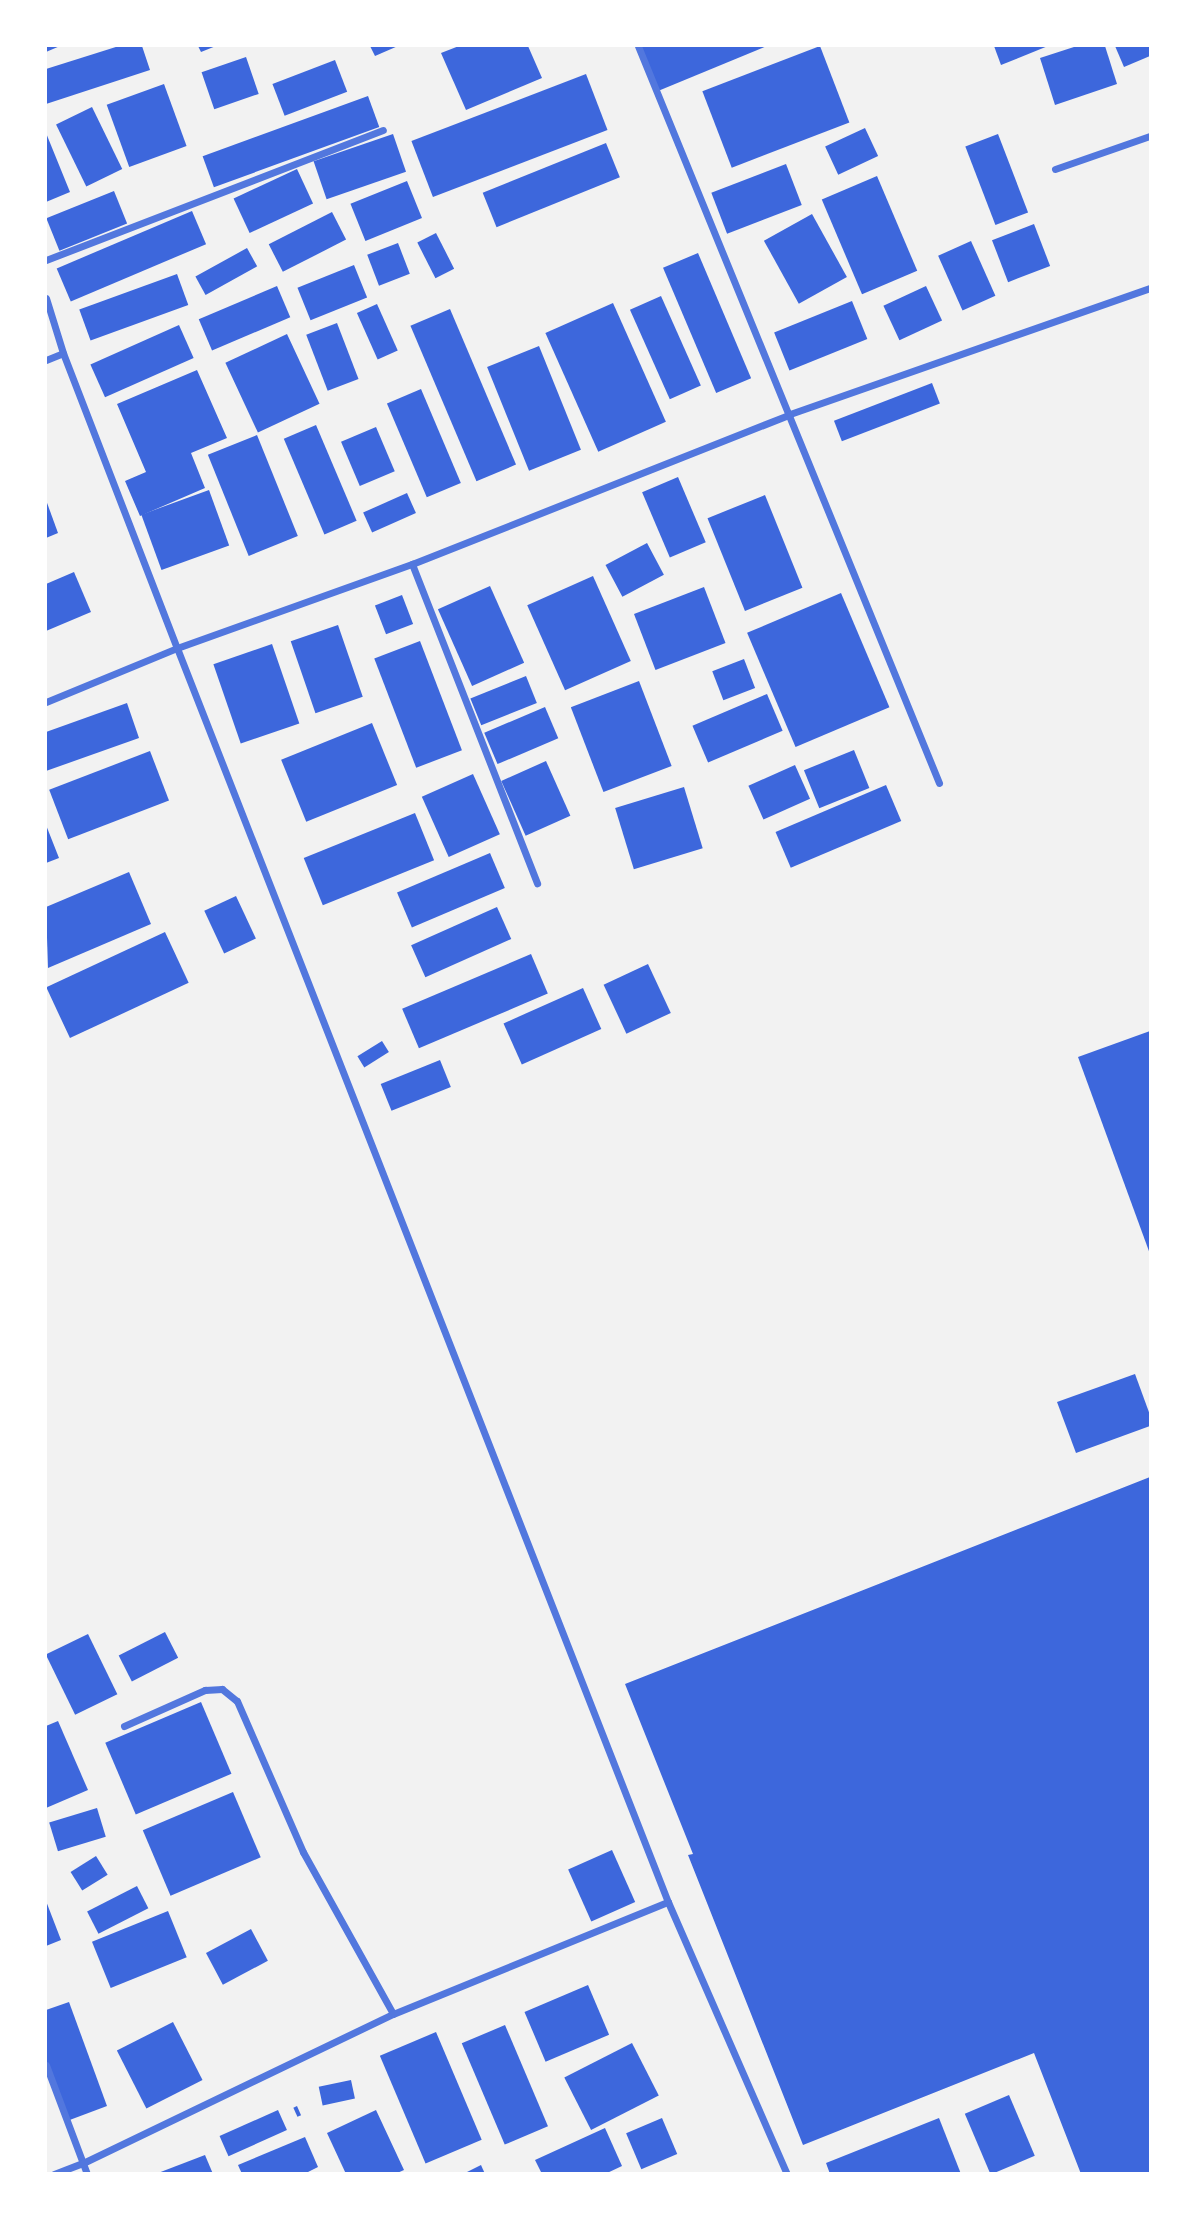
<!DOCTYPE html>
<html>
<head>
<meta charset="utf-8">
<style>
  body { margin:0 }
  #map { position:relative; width:1196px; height:2219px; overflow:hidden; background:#f2f2f2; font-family:Literata,serif }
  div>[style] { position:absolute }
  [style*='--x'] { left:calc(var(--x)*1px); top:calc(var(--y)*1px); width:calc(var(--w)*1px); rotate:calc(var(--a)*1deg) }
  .building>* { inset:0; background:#3d67dc; transform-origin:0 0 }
  .minor>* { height:7px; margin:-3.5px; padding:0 3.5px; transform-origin:3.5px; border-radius:3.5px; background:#5277de }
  span { translate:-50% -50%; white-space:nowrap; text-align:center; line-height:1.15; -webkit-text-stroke:7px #fff; paint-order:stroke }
  .frame { position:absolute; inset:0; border:47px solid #fff; pointer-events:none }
</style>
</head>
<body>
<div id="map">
  <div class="building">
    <div style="clip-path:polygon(46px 46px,60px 46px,46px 52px)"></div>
    <div style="clip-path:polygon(119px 46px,142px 46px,150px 70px,46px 104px,46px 69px)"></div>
    <div style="clip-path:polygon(198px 46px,216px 46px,201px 52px)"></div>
    <div style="clip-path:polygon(370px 46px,398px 46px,375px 56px)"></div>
    <div style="clip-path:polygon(459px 46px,528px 46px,542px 78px,466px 110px,441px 53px)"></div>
    <div style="clip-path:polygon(638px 46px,767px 46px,658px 91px)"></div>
    <div style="left:820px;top:46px;width:82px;height:126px;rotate:69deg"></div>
    <div style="clip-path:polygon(994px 46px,1048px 46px,1001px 65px)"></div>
    <div style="clip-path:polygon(1077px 46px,1105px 46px,1117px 84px,1055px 105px,1040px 58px)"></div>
    <div style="clip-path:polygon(1115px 46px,1150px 46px,1150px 56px,1124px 67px)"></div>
    <div style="left:246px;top:57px;width:39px;height:47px;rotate:71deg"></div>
    <div style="left:335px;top:60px;width:34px;height:67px;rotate:69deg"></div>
    <div style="left:586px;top:74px;width:60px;height:187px;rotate:69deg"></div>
    <div style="left:164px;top:84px;width:66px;height:61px;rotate:70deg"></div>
    <div style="left:368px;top:96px;width:33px;height:176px;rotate:70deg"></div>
    <div style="left:92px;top:107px;width:69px;height:40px;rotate:64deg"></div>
    <div style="left:865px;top:128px;width:31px;height:44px;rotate:65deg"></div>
    <div style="clip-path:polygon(46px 133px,70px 192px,46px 202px)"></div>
    <div style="left:393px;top:134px;width:40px;height:84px;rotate:71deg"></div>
    <div style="left:998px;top:134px;width:84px;height:35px;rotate:69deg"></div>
    <div style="left:606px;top:143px;width:37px;height:133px;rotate:68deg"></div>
    <div style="left:786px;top:164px;width:44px;height:80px;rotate:69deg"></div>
    <div style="left:297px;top:169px;width:38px;height:70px;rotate:65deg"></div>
    <div style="left:877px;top:176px;width:103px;height:60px;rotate:67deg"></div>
    <div style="left:407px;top:181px;width:40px;height:61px;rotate:68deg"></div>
    <div style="left:114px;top:191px;width:35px;height:73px;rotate:68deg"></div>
    <div style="left:192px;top:211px;width:36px;height:147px;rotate:67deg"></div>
    <div style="left:332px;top:212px;width:31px;height:71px;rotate:63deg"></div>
    <div style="left:812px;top:214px;width:72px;height:55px;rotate:61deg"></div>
    <div style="left:1034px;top:224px;width:45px;height:45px;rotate:69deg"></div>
    <div style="left:436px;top:233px;width:40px;height:21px;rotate:63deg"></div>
    <div style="left:971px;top:241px;width:60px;height:36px;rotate:66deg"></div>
    <div style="left:398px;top:243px;width:33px;height:33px;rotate:69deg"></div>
    <div style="left:247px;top:248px;width:21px;height:59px;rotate:61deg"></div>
    <div style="left:698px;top:253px;width:136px;height:38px;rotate:67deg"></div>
    <div style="left:354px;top:265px;width:35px;height:61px;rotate:68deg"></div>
    <div style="left:177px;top:274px;width:33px;height:104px;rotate:70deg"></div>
    <div style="left:277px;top:286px;width:34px;height:85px;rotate:67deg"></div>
    <div style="left:926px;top:286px;width:38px;height:47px;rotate:65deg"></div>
    <div style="left:661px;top:296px;width:98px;height:34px;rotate:66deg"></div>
    <div style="left:852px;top:301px;width:41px;height:84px;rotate:68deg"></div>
    <div style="left:613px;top:303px;width:130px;height:74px;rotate:66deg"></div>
    <div style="left:377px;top:304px;width:51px;height:22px;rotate:66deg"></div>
    <div style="left:450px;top:309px;width:169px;height:43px;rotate:67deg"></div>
    <div style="left:337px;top:323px;width:60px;height:33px;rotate:69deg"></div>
    <div style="left:179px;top:325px;width:36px;height:97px;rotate:66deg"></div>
    <div style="left:287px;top:334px;width:77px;height:68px;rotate:65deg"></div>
    <div style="left:539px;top:346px;width:112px;height:56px;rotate:68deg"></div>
    <div style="clip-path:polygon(197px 370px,227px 438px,191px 453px,205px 488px,140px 516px,125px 481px,146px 472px,117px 404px)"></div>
    <div style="left:932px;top:383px;width:22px;height:105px;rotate:69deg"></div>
    <div style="left:421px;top:389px;width:102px;height:37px;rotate:67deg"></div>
    <div style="left:316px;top:425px;width:104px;height:35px;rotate:67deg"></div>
    <div style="left:376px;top:427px;width:48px;height:38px;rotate:67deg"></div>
    <div style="left:257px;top:435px;width:109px;height:53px;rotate:68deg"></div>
    <div style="left:678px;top:477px;width:71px;height:39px;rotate:67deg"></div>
    <div style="left:209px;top:490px;width:59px;height:72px;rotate:70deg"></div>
    <div style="left:407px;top:493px;width:22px;height:48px;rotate:66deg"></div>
    <div style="left:765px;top:495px;width:100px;height:62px;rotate:68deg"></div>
    <div style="clip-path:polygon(46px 500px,58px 533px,46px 538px)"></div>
    <div style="left:647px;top:543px;width:36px;height:47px;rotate:62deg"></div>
    <div style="clip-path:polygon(74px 572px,91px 612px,46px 631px,46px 584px)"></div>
    <div style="left:593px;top:576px;width:93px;height:72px;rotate:66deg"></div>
    <div style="left:490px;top:586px;width:84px;height:57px;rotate:66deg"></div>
    <div style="left:704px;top:587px;width:60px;height:75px;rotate:69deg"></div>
    <div style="left:841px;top:593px;width:124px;height:102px;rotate:67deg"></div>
    <div style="left:402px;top:595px;width:31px;height:29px;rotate:69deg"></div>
    <div style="left:338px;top:625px;width:76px;height:50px;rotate:71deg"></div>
    <div style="left:420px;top:641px;width:117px;height:49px;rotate:69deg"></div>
    <div style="left:272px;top:644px;width:84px;height:62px;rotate:71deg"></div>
    <div style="left:744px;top:659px;width:31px;height:34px;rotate:69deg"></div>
    <div style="left:526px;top:676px;width:29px;height:60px;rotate:68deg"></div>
    <div style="left:639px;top:681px;width:91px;height:73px;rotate:69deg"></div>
    <div style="left:767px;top:694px;width:40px;height:81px;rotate:67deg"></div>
    <div style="clip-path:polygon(127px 703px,139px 738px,46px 771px,46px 732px)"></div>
    <div style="left:545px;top:707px;width:34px;height:66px;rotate:67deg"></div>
    <div style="left:372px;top:723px;width:67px;height:98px;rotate:68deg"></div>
    <div style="left:854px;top:750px;width:41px;height:54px;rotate:68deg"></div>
    <div style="left:150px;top:751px;width:53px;height:108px;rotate:69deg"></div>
    <div style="left:546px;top:761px;width:60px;height:49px;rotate:66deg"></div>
    <div style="left:795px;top:765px;width:37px;height:51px;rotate:66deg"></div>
    <div style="left:473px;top:774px;width:66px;height:56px;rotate:66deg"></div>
    <div style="left:886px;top:785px;width:39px;height:120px;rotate:67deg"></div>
    <div style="left:684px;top:787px;width:64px;height:72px;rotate:73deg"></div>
    <div style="left:415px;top:813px;width:51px;height:120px;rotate:68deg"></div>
    <div style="clip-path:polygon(46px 825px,59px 858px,46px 863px)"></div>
    <div style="left:490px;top:853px;width:38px;height:101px;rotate:67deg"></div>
    <div style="clip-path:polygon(129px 872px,151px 924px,48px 968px,46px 907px)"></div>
    <div style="left:236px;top:896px;width:47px;height:35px;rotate:65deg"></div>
    <div style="left:497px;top:907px;width:35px;height:94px;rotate:66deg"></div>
    <div style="left:165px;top:932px;width:56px;height:131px;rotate:65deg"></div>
    <div style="left:531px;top:954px;width:43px;height:140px;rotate:67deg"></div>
    <div style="left:648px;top:964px;width:54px;height:49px;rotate:65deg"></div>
    <div style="left:583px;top:988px;width:45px;height:87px;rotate:66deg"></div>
    <div style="clip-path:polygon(1150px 1031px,1150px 1254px,1078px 1057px)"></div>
    <div style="left:382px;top:1041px;width:13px;height:29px;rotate:58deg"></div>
    <div style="left:440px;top:1060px;width:29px;height:64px;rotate:68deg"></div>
    <div style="clip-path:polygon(1135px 1374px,1150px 1415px,1150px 1426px,1076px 1453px,1057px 1402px)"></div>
    <div style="clip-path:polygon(1150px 1477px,1150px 2174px,1081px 2174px,1034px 2053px,803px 2145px,688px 1855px,693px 1854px,625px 1684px)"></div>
    <div style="left:165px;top:1632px;width:29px;height:52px;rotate:63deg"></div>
    <div style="left:88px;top:1634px;width:67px;height:47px;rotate:64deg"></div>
    <div style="left:201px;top:1702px;width:78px;height:104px;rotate:67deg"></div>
    <div style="clip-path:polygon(58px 1721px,88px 1790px,46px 1808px,46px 1726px)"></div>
    <div style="left:233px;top:1792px;width:71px;height:98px;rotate:67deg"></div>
    <div style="left:97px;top:1808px;width:30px;height:50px;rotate:73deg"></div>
    <div style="left:612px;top:1850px;width:57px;height:48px;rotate:66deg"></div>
    <div style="left:96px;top:1856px;width:22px;height:30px;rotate:58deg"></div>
    <div style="left:137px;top:1886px;width:25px;height:56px;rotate:63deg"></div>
    <div style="clip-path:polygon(46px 1901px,61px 1940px,46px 1946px)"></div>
    <div style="left:168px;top:1911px;width:50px;height:82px;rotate:68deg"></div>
    <div style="left:251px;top:1929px;width:36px;height:51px;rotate:62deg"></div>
    <div style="left:588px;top:1985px;width:54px;height:69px;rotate:67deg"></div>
    <div style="clip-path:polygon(69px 2002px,107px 2106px,67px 2121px,46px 2062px,46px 2010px)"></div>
    <div style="left:173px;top:2022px;width:65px;height:63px;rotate:63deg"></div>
    <div style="left:505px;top:2025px;width:110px;height:47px;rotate:67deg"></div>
    <div style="left:436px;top:2032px;width:117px;height:61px;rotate:67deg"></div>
    <div style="left:632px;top:2043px;width:59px;height:76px;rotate:63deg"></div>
    <div style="left:351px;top:2080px;width:19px;height:33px;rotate:78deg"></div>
    <div style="left:1009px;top:2095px;width:66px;height:48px;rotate:67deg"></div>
    <div style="left:297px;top:2106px;width:10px;height:4px;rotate:66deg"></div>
    <div style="left:278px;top:2110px;width:22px;height:64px;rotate:66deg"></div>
    <div style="clip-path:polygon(376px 2110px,404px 2170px,395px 2174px,346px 2174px,327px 2133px)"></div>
    <div style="left:662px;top:2118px;width:39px;height:39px;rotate:67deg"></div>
    <div style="clip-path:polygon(939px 2118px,961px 2174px,830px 2174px,826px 2163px)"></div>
    <div style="clip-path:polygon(605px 2128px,622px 2166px,605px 2174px,542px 2174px,535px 2160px)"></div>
    <div style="clip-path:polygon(305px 2137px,318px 2167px,304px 2174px,242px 2174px,238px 2165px)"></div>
    <div style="clip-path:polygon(205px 2155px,213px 2174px,158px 2174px,158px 2173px)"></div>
    <div style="clip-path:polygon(481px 2165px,485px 2174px,463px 2174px)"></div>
  </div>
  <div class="minor">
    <div style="--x:638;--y:46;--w:796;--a:67.78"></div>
    <div style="--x:1055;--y:169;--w:101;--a:-19.2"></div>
    <div style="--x:46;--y:260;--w:361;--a:-21.1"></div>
    <div style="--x:46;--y:298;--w:58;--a:72.8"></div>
    <div style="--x:63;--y:353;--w:316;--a:68.9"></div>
    <div style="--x:177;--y:648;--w:1347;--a:68.62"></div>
    <div style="--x:668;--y:1902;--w:297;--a:66.4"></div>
    <div style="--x:46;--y:360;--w:18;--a:-22"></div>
    <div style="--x:412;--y:564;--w:343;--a:68.6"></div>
    <div style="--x:46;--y:702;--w:142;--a:-22.4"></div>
    <div style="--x:177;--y:648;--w:250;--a:-19.7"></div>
    <div style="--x:412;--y:564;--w:407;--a:-21.6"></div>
    <div style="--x:790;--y:414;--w:381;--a:-19.3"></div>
    <div style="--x:124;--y:1726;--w:89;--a:-24"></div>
    <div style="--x:205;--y:1690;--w:17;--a:-3"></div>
    <div style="--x:222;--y:1689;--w:19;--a:39"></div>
    <div style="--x:237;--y:1701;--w:165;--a:66.4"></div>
    <div style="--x:303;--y:1852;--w:185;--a:60.9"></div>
    <div style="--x:46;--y:2065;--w:116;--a:69.4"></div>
    <div style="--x:54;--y:2174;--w:31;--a:-21"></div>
    <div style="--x:83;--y:2163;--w:344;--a:-25.7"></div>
    <div style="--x:393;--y:2014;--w:297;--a:-22.2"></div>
  </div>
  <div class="frame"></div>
</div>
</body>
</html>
